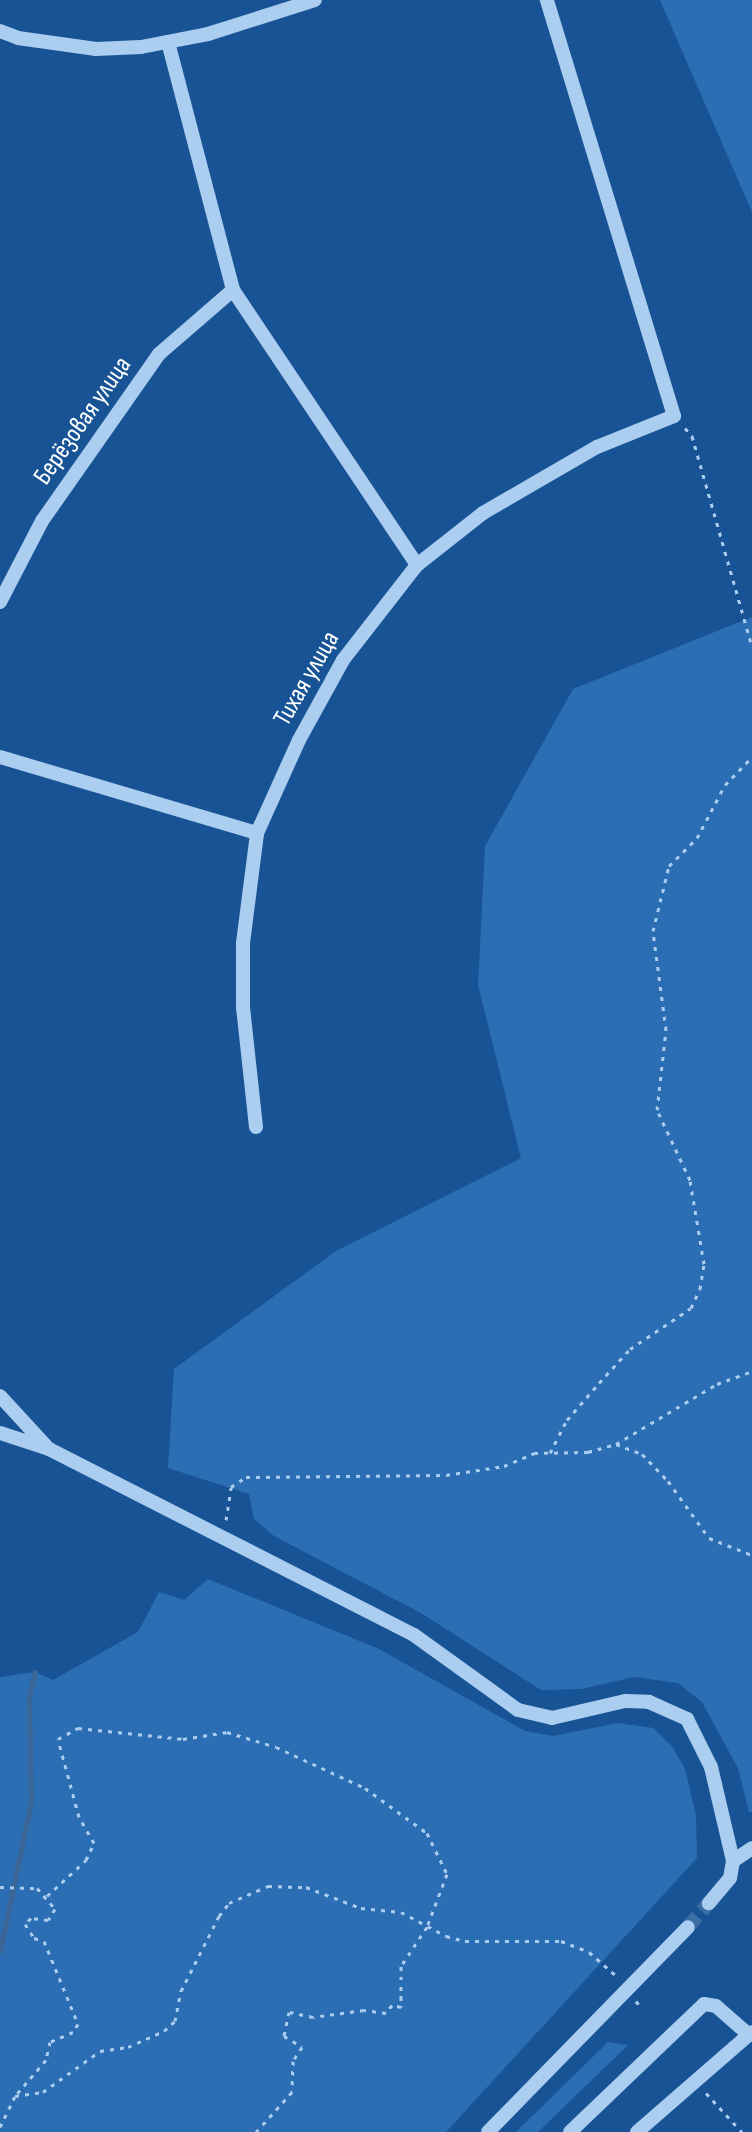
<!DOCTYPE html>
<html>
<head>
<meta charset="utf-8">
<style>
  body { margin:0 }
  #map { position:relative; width:752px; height:2132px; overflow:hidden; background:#185495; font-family:"Sofia Sans Condensed",sans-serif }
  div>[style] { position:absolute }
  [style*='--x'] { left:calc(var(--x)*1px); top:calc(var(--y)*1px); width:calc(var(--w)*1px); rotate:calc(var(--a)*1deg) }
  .green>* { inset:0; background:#2c6eb3 }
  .stream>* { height:5px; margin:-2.5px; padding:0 2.5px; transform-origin:2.5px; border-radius:2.5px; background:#3b6695 }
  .minor-tunnel>* { height:14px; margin-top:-7px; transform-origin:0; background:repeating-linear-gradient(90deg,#3b6ea5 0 14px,transparent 0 21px) }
  .path>* { height:3px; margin-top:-1.5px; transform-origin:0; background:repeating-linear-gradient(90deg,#aacdf0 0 4px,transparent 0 10px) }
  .minor>* { height:14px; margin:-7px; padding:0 7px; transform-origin:7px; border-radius:7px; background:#aacdf0 }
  span { translate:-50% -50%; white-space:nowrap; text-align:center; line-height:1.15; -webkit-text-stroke:7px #185495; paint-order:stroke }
  .street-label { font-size:26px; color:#fff }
</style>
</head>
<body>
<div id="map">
  <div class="green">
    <div style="clip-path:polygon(660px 0,752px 0,752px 212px,692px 74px)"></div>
    <div style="clip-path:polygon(752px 617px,752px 1812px,749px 1812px,738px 1768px,702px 1702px,678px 1683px,634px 1677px,581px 1689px,541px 1690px,421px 1613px,274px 1536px,254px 1519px,249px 1494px,168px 1468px,174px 1369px,336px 1251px,521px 1158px,478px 985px,485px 846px,573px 689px)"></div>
    <div style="clip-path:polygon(208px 1579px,379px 1649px,525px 1731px,553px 1736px,618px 1723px,653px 1728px,672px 1746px,685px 1769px,696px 1816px,697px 1858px,446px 2132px,0 2132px,0 1677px,35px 1672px,53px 1680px,138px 1632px,159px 1592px,184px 1600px)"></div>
    <div style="clip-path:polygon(608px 2042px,628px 2045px,538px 2132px,516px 2132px)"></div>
  </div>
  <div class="stream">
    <div style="--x:0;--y:1951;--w:153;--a:-78.3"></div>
    <div style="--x:31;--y:1801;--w:104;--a:-91.1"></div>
    <div style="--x:29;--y:1697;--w:26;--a:-77"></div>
  </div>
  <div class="minor-tunnel">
    <div style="--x:688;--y:1927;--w:32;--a:-49"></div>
  </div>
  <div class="path">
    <div style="--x:685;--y:428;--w:11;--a:49"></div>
    <div style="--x:692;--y:436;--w:219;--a:74.1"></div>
    <div style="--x:616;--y:1444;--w:28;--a:21"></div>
    <div style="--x:642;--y:1454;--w:37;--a:46"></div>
    <div style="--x:668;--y:1481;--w:70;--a:54.3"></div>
    <div style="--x:709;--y:1538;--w:46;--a:21.6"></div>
    <div style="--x:550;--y:1453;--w:37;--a:-63"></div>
    <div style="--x:567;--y:1420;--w:49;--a:-49.1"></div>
    <div style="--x:599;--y:1383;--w:46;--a:-47.6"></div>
    <div style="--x:630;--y:1349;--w:73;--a:-33.9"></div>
    <div style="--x:691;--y:1308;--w:21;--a:-65"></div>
    <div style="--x:700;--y:1289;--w:25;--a:-81"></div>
    <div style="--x:704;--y:1264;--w:85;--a:-99.5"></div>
    <div style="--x:690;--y:1180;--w:77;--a:-115.2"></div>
    <div style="--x:657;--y:1110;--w:81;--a:-83.6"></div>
    <div style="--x:666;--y:1030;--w:100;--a:-97.5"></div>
    <div style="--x:653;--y:931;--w:67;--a:-76.2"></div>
    <div style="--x:669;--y:866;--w:40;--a:-45"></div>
    <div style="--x:697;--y:838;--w:60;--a:-62.2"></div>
    <div style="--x:725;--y:785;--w:39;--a:-46"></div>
    <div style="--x:226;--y:1520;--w:33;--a:-81"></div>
    <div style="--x:231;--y:1487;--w:18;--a:-34"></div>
    <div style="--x:246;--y:1477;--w:200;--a:-0.6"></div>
    <div style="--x:446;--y:1475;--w:59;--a:-8.8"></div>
    <div style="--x:504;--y:1466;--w:33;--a:-23"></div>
    <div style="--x:534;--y:1453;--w:54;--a:-1.1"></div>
    <div style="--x:588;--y:1452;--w:29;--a:-16"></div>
    <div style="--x:616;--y:1444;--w:117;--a:-30.7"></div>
    <div style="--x:717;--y:1384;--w:37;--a:-20"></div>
    <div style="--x:0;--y:1887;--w:37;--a:2"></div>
    <div style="--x:37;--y:1888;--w:28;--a:49"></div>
    <div style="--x:55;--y:1909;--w:13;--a:122"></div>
    <div style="--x:48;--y:1920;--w:17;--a:-173"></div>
    <div style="--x:31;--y:1918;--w:8;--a:135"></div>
    <div style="--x:25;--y:1924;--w:17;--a:57"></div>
    <div style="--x:34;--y:1938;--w:10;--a:17"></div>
    <div style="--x:44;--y:1941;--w:90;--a:67.7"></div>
    <div style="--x:78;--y:2024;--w:9;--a:122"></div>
    <div style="--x:73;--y:2032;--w:25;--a:157"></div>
    <div style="--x:50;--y:2042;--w:18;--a:103"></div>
    <div style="--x:46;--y:2060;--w:48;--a:130.7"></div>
    <div style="--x:15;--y:2096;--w:28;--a:-8"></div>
    <div style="--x:43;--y:2092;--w:70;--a:-35.7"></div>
    <div style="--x:100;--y:2051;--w:28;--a:-8"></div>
    <div style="--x:128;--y:2047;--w:39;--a:-24"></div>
    <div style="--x:164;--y:2031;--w:15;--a:-42"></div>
    <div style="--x:175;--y:2021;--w:31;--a:-79"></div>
    <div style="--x:181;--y:1991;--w:84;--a:-63.1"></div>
    <div style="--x:219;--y:1916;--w:16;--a:-52"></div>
    <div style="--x:229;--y:1903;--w:43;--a:-23.6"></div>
    <div style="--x:268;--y:1886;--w:38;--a:2"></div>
    <div style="--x:306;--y:1887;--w:59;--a:20.9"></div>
    <div style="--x:361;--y:1908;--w:40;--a:5.7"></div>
    <div style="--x:401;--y:1912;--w:51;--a:28.1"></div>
    <div style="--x:446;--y:1936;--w:20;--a:15"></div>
    <div style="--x:465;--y:1941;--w:96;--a:0"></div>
    <div style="--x:561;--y:1941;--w:30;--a:21"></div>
    <div style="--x:589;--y:1952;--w:37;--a:41"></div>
    <div style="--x:47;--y:1896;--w:53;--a:-42.7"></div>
    <div style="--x:86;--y:1860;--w:19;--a:-65"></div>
    <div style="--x:94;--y:1843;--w:30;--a:-120"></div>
    <div style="--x:79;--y:1817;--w:81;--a:-105.1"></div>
    <div style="--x:58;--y:1739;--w:23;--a:-29"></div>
    <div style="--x:78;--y:1728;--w:106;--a:6"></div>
    <div style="--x:183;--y:1739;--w:45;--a:-9"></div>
    <div style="--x:227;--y:1732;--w:51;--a:17"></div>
    <div style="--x:276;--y:1747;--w:98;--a:24.7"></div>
    <div style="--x:365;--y:1788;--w:77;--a:36"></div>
    <div style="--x:427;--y:1833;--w:46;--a:64"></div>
    <div style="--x:447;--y:1874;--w:57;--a:110.7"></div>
    <div style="--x:427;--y:1927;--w:47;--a:123.7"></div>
    <div style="--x:401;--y:1966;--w:41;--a:90"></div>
    <div style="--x:401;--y:2007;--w:9;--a:-167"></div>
    <div style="--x:392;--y:2005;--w:10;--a:127"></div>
    <div style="--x:386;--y:2013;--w:22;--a:-172"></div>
    <div style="--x:364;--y:2010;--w:51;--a:172.2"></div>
    <div style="--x:313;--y:2017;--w:25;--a:-168"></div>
    <div style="--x:289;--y:2012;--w:25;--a:102"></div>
    <div style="--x:284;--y:2036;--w:21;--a:31"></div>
    <div style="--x:302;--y:2047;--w:17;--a:123"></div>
    <div style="--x:293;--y:2061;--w:31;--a:92"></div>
    <div style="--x:292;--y:2092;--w:54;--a:132"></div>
    <div style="--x:636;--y:2001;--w:10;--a:53"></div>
    <div style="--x:706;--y:2093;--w:53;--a:47.3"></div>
    <div style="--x:0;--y:2127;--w:34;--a:-64"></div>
  </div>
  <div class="minor">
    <div style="--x:0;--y:31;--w:19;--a:21"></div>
    <div style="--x:18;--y:38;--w:79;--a:8"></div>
    <div style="--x:96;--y:49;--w:45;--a:-2.5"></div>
    <div style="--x:141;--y:47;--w:68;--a:-11"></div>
    <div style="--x:208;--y:34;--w:112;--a:-17.6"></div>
    <div style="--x:168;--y:42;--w:256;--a:75.3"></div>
    <div style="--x:233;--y:290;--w:331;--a:56.2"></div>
    <div style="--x:0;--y:602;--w:91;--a:-62.6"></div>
    <div style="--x:42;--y:521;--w:204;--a:-55"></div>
    <div style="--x:159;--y:354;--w:98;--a:-40.9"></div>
    <div style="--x:0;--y:757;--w:268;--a:16.5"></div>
    <div style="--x:256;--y:1127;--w:120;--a:-96.2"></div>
    <div style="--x:243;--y:1008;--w:65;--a:-90"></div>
    <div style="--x:243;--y:943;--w:111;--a:-82.7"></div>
    <div style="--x:257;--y:833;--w:102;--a:-65.7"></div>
    <div style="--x:299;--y:740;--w:91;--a:-61.2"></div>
    <div style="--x:343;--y:660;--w:120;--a:-52.1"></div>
    <div style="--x:417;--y:565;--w:84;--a:-38.2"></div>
    <div style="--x:483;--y:513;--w:132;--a:-30.1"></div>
    <div style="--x:597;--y:447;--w:83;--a:-21.9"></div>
    <div style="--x:674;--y:416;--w:435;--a:-107"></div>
    <div style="--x:0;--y:1396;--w:68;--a:47.4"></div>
    <div style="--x:0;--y:1433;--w:52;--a:18.1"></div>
    <div style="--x:49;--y:1449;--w:410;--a:27"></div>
    <div style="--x:414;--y:1635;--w:128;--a:35.8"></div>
    <div style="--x:518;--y:1710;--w:35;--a:13"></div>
    <div style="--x:552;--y:1718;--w:75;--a:-13.1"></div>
    <div style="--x:625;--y:1701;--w:24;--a:2"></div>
    <div style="--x:649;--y:1702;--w:42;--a:24.1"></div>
    <div style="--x:687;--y:1719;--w:54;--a:63.4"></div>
    <div style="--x:711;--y:1767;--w:97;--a:76.8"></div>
    <div style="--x:733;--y:1861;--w:17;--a:100"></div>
    <div style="--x:730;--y:1878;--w:33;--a:130"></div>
    <div style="--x:733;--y:1861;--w:23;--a:-34"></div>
    <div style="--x:488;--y:2132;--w:286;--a:-45.7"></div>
    <div style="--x:570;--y:2132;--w:185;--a:-43.7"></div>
    <div style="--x:704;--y:2004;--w:12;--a:9"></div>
    <div style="--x:716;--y:2006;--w:44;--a:41.3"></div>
    <div style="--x:637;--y:2132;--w:152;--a:-41"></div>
  </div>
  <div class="street-label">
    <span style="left:83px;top:421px;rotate:-55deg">Берёзовая улица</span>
    <span style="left:307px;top:679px;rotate:-60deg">Тихая улица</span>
  </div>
</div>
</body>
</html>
